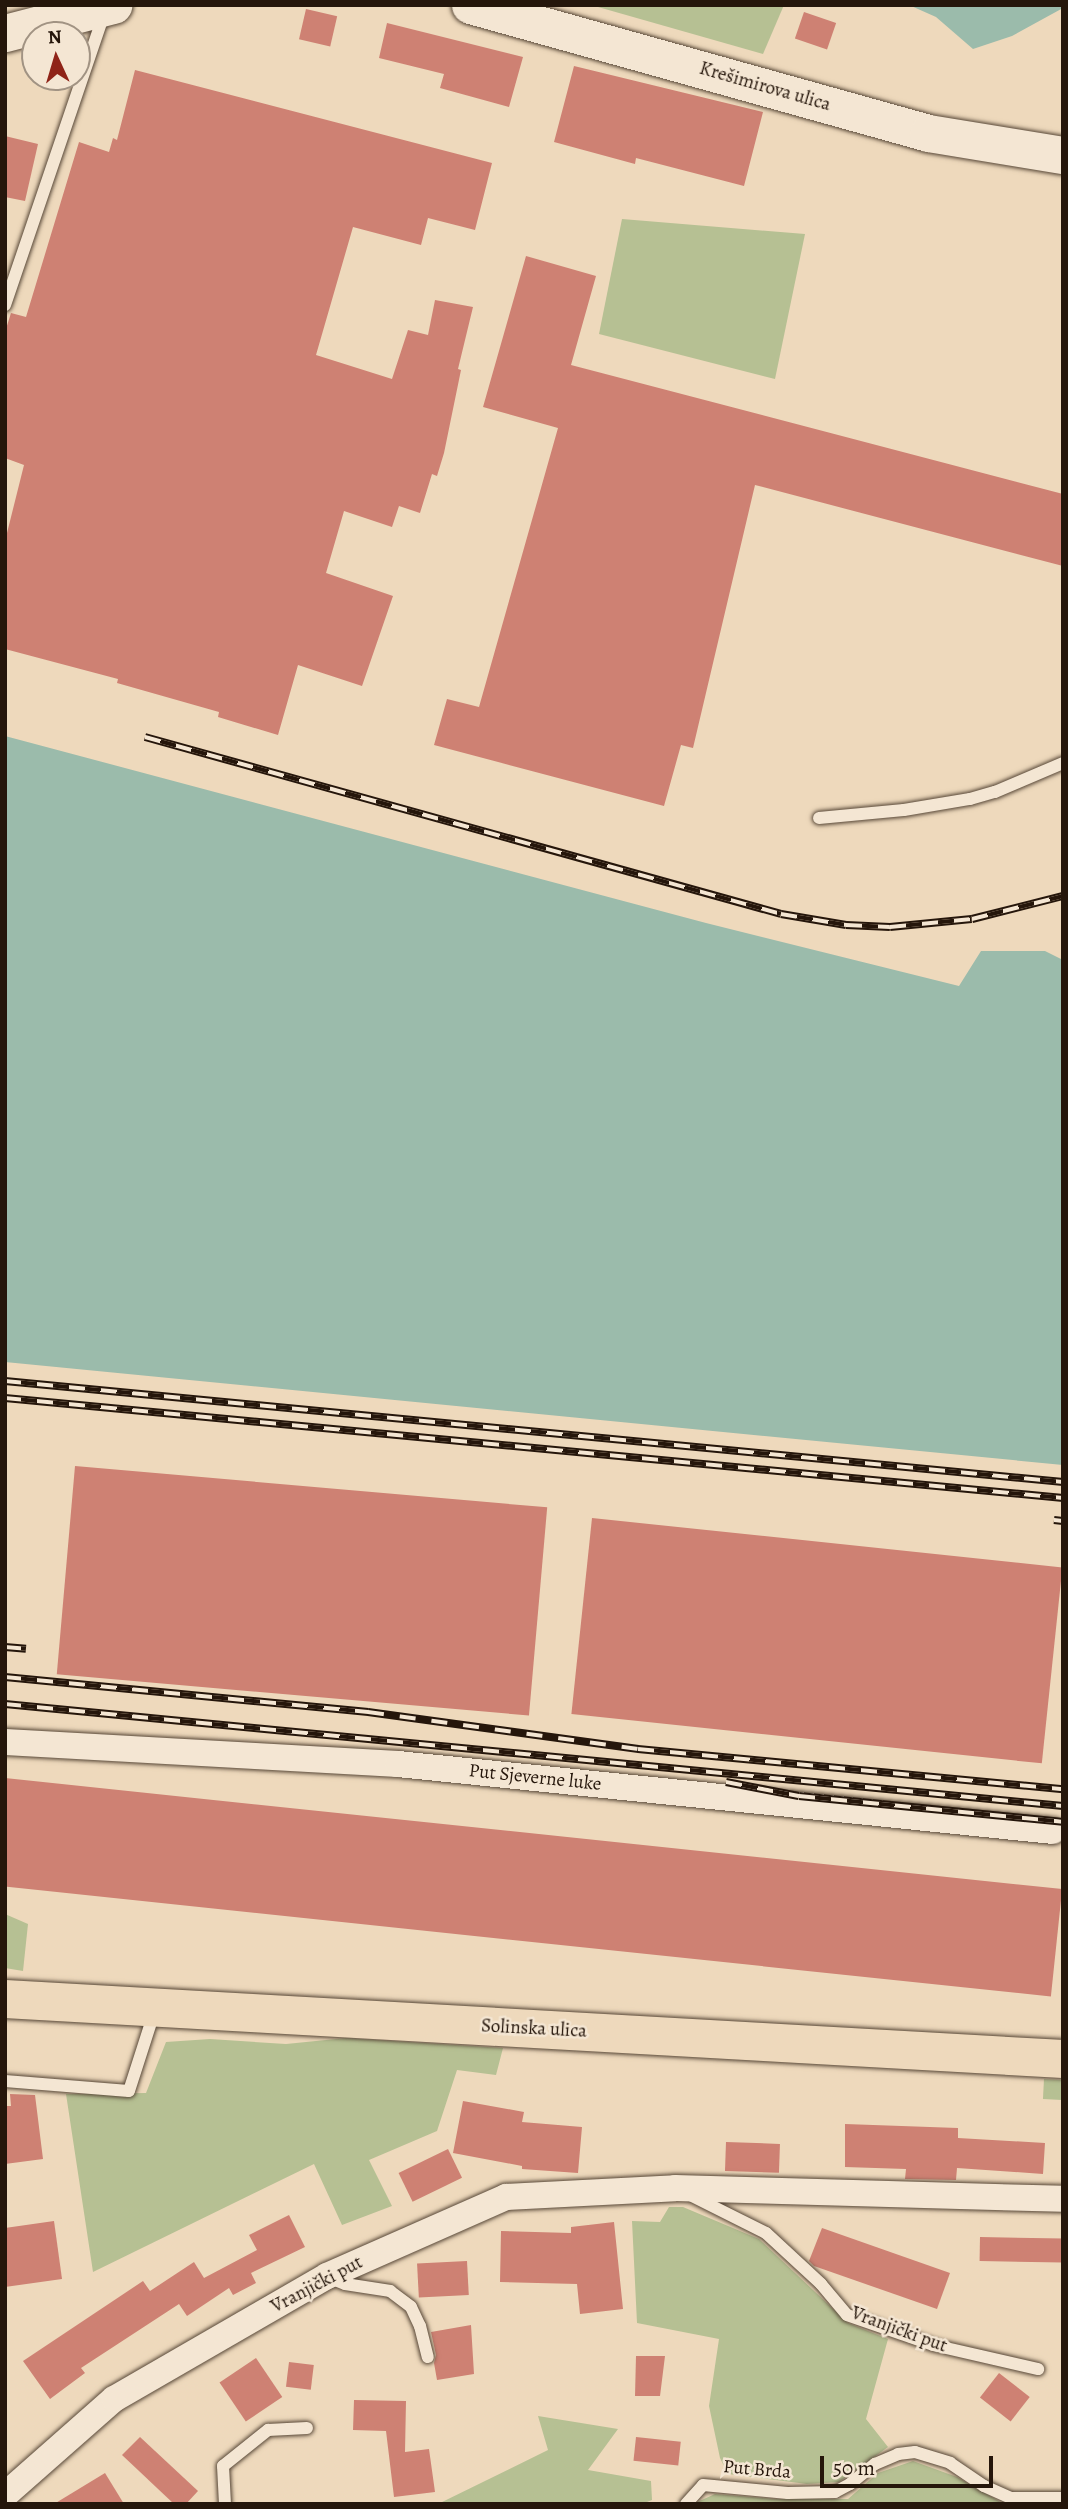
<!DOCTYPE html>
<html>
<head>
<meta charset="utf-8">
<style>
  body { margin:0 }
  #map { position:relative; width:1068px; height:2509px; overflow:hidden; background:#eed9bc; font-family:Alegreya,serif }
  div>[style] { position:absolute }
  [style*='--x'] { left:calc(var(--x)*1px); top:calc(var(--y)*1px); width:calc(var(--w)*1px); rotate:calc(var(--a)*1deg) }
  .green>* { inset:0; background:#b6c093; transform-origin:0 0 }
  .water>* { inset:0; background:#9bbbab }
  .building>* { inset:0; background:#ce8173; transform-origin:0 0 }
  .roads { filter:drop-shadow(0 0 2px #574737) drop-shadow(0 0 2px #574737) }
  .service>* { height:12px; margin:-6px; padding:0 6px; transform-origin:6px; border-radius:6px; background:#f4e6d3 }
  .minor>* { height:26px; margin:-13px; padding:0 13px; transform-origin:13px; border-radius:13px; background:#f4e6d3 }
  .secondary>* { height:37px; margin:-18.5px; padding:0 18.5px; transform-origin:18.5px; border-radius:18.5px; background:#f4e6d3 }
  .primary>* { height:38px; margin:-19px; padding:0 19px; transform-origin:19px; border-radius:19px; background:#eed9bc }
  .rail>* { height:8px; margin-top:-4px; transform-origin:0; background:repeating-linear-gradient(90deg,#f4e6d3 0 16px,#25160b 0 32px); box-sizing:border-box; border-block:2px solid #25160b }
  span { translate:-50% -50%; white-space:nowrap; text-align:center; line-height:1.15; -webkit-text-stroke:5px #f4e6d3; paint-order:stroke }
  .street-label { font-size:19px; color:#25160b }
  .frame { position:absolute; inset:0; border:7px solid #25160b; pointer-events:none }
  .north { position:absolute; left:21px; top:21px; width:70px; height:70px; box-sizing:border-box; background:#f4e6d3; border:2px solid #a19383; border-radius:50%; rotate:356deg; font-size:19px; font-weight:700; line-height:28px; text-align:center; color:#25160b }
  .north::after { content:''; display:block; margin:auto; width:24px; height:32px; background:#8f2418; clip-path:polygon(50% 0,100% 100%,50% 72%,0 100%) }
  .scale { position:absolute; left:820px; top:2456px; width:173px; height:32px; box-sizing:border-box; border:4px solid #25160b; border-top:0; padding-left:9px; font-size:21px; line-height:24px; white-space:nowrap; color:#25160b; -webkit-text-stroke:5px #f4e6d3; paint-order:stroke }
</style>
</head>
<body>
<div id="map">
  <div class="green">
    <div style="clip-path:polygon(591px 5px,784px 5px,763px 54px)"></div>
    <div style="clip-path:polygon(622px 219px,805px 234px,775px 379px,599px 334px)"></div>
    <div style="clip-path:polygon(5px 1914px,28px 1924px,23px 1971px,5px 1968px)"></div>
    <div style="clip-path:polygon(346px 2038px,503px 2048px,496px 2075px,457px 2070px,437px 2131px,369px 2160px,392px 2206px,342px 2225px,314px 2164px,93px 2272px,66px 2094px,146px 2093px,166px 2042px,210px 2039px,286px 2044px)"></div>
    <div style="left:1044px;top:2079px;width:19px;height:20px;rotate:3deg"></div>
    <div style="clip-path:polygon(669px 2207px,683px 2207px,759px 2239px,848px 2323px,888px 2339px,866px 2419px,888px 2447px,839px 2482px,807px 2484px,728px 2474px,720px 2458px,709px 2406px,719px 2339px,637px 2323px,632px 2221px,660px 2222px)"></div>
    <div style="clip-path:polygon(538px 2416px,618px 2429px,588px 2470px,651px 2481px,652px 2500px,642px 2504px,438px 2504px,548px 2450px)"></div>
    <div style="clip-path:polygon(913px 2461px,957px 2477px,1004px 2504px,693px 2504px,715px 2494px,775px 2499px,848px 2499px,878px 2473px)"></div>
  </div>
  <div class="water">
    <div style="clip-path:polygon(909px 5px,1063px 5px,1063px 8px,1012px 36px,973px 49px,936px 17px)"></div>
    <div style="clip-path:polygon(5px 736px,706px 923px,959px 986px,981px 951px,1045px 951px,1063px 960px,1063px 1465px,5px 1362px)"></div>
  </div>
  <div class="building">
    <div style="left:306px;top:9px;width:32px;height:31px;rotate:13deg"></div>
    <div style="left:804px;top:12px;width:34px;height:28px;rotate:19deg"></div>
    <div style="clip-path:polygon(387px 23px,523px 57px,509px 107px,440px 88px,444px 74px,379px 58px)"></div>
    <div style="clip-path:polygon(574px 66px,763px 112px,744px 186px,636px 158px,635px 164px,554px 142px)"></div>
    <div style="clip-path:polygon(135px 70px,492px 163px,475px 230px,428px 218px,421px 245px,353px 227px,316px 355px,392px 379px,408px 330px,428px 335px,435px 300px,473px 307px,458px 369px,461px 370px,444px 453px,437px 476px,432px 474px,420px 513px,399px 506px,392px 527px,344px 511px,326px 573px,393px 596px,362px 686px,298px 665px,278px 735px,218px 717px,219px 712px,117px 683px,118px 679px,5px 649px,5px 541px,24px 465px,5px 458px,5px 332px,11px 313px,26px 317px,79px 142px,109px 152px,113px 138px,117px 140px)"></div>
    <div style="clip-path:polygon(5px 136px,38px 144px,25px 201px,5px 197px)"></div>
    <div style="clip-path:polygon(526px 256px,596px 276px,571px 365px,1063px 494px,1063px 566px,755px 485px,693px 748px,681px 745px,664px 806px,434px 745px,447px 699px,479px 707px,558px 428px,483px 407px)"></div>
    <div style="left:75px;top:1466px;width:474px;height:209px;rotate:5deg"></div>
    <div style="left:592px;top:1518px;width:473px;height:197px;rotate:6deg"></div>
    <div style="left:5px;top:1778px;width:1063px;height:108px;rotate:6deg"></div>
    <div style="clip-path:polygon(10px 2094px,35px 2095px,43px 2159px,5px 2164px,5px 2106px,11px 2106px)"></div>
    <div style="clip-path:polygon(463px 2101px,524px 2112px,522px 2122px,582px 2127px,578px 2173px,522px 2169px,522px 2166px,453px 2153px)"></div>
    <div style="clip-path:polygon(845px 2124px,958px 2128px,958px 2138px,1045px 2143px,1043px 2174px,957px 2168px,956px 2180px,905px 2179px,906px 2169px,845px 2167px)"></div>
    <div style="left:726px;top:2142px;width:54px;height:29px;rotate:2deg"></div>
    <div style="left:448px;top:2149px;width:32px;height:55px;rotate:64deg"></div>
    <div style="clip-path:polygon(289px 2215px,305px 2247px,251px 2273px,256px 2283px,233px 2295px,229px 2288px,187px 2316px,179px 2304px,81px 2368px,85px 2373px,50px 2399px,23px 2361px,143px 2281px,150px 2291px,194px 2262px,204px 2278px,257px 2250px,249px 2235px)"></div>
    <div style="clip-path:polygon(54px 2221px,62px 2279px,5px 2287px,5px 2228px)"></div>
    <div style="clip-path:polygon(614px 2222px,623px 2309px,580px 2314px,577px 2284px,500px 2282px,501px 2231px,571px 2233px,571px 2227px)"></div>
    <div style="clip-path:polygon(822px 2228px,950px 2273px,937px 2309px,814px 2266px,809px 2261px)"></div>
    <div style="left:980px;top:2237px;width:83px;height:24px;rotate:1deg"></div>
    <div style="left:467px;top:2261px;width:34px;height:50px;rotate:87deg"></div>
    <div style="clip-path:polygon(471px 2325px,474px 2374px,437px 2380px,434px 2363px,436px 2355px,431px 2332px)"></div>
    <div style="clip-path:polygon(636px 2356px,665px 2356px,660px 2396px,635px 2396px)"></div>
    <div style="left:256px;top:2358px;width:47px;height:44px;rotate:56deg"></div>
    <div style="left:289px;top:2362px;width:25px;height:25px;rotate:7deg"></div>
    <div style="left:999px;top:2373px;width:39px;height:31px;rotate:38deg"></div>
    <div style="clip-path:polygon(354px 2400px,406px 2401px,405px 2452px,429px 2449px,435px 2492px,394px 2497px,386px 2431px,353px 2430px)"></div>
    <div style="clip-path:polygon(140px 2437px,198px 2491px,186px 2504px,174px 2504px,122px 2455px)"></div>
    <div style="left:636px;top:2437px;width:45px;height:24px;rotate:6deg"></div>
    <div style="clip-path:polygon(105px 2473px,124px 2504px,54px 2504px)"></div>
  </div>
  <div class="roads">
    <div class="service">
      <div style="--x:5;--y:305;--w:307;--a:-71.2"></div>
      <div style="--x:819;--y:818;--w:85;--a:-5.4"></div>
      <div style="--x:904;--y:810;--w:67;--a:-9.5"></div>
      <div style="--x:970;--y:799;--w:26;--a:-16"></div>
      <div style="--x:995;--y:792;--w:74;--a:-23.1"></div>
      <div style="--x:5;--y:2081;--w:124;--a:4.6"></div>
      <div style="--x:129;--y:2091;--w:82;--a:-72.2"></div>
      <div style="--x:688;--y:2194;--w:87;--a:26.6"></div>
      <div style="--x:766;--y:2233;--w:75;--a:42.8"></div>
      <div style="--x:821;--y:2284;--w:40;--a:50"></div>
      <div style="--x:847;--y:2315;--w:91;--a:19.2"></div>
      <div style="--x:933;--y:2345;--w:108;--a:12.9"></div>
      <div style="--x:330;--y:2278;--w:16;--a:22"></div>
      <div style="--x:345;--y:2284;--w:46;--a:8.8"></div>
      <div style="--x:390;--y:2291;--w:26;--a:37"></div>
      <div style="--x:411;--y:2307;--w:21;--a:65"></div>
      <div style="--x:420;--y:2326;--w:32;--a:76"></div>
      <div style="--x:225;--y:2504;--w:38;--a:-93"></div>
      <div style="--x:223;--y:2466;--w:58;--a:-38.7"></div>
      <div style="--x:268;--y:2430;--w:39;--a:-3"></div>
      <div style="--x:686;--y:2504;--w:25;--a:-48"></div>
      <div style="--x:703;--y:2485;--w:85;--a:5.4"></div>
      <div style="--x:788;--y:2493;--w:47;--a:-1.2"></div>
      <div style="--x:835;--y:2492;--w:17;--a:-28"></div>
      <div style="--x:850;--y:2484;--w:32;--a:-39"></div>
      <div style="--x:875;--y:2464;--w:25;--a:-23"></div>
      <div style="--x:898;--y:2454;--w:17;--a:-7"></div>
      <div style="--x:915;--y:2452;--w:37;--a:17"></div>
      <div style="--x:950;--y:2463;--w:41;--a:34.1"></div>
      <div style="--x:984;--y:2486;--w:30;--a:24"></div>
      <div style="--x:1011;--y:2498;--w:52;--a:0"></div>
    </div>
    <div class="minor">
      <div style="--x:5;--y:1742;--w:394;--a:3.2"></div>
      <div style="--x:398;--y:1764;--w:658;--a:5.84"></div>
      <div style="--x:5;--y:2495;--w:145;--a:-41.4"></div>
      <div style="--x:114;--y:2399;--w:246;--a:-30"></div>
      <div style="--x:327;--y:2276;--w:196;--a:-23.8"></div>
      <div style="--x:506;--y:2197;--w:169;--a:-3"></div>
      <div style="--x:675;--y:2188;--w:388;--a:1.6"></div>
    </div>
    <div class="secondary">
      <div style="--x:470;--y:5;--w:476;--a:15.6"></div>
      <div style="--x:928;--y:133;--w:137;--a:9.3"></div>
      <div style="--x:5;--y:33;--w:112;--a:-14.5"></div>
    </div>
    <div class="primary">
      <div style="--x:5;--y:1999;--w:1060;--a:3.25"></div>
    </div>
  </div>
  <div class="rail">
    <div style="--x:145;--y:737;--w:660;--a:15.55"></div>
    <div style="--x:781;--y:914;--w:66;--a:9.6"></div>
    <div style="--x:846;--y:925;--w:44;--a:2.6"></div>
    <div style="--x:890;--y:927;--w:82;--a:-5.6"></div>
    <div style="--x:972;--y:919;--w:94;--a:-14.2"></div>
    <div style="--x:5;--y:1381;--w:1063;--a:5.45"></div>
    <div style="--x:5;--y:1398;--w:1063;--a:5.4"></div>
    <div style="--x:1054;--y:1520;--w:9;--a:6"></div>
    <div style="--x:5;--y:1647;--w:21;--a:5"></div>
    <div style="--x:5;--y:1677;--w:365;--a:5.5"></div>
    <div style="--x:368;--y:1712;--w:273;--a:7.8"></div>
    <div style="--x:638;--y:1749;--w:427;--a:5.4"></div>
    <div style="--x:5;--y:1704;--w:1063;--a:5.51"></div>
    <div style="--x:726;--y:1782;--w:74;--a:10.9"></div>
    <div style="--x:799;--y:1796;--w:265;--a:5.6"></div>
  </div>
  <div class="street-label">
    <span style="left:765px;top:87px;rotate:16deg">Krešimirova ulica</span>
    <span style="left:535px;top:1778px;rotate:6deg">Put Sjeverne luke</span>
    <span style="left:534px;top:2029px;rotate:3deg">Solinska ulica</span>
    <span style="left:317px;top:2285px;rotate:-28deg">Vranjički put</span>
    <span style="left:899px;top:2330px;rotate:20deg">Vranjički put</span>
    <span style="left:757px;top:2470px;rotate:5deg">Put Brda</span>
  </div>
  <div class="frame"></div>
  <div class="north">N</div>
  <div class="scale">50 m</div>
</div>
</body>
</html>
